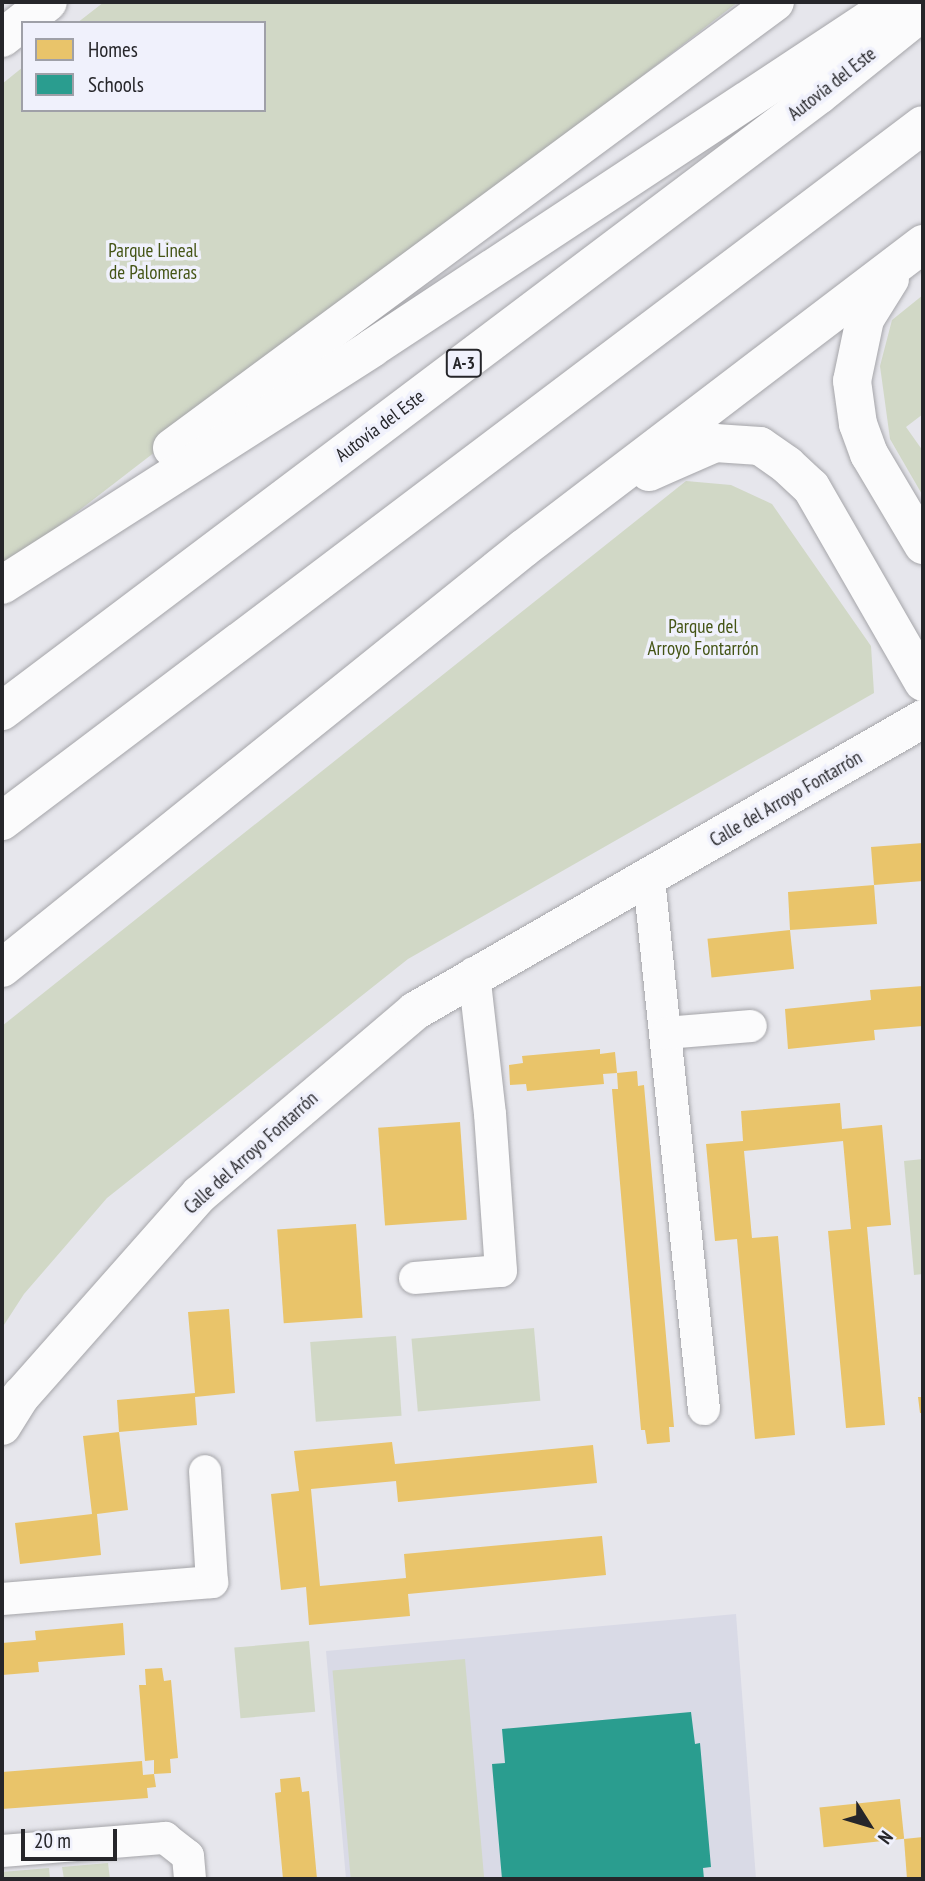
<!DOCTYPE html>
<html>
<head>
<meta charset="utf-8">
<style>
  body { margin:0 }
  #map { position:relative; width:925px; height:1881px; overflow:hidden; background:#e6e6ec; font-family:"PT Sans Narrow",sans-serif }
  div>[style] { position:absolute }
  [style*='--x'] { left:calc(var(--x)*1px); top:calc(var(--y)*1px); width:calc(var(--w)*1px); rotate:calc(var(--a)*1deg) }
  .built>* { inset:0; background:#d9dae6 }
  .green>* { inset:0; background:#d1d8c6; transform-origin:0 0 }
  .homes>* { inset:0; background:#e9c46a; transform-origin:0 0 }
  .schools>* { inset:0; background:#2a9d8f }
  .roads { filter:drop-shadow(0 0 2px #a5a5a9) drop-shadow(0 0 2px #a5a5a9) }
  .minor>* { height:32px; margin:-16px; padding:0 16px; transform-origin:16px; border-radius:16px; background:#fbfbfc }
  .tertiary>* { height:38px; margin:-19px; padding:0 19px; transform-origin:19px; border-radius:19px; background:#fbfbfc }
  .motorway>* { height:38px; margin:-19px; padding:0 19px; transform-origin:19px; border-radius:19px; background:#fbfbfc }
  span { translate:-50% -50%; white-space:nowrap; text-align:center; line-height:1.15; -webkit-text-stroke:7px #f0f1fc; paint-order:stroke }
  .shield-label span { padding:2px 5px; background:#f0f1fc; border:2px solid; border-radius:5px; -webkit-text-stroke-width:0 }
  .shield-label { font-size:18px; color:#26262a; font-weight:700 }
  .street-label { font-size:19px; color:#26262a }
  .park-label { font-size:19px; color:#445415 }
  .frame { position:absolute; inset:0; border:4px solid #26262a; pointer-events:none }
  .legend { position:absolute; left:21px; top:21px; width:245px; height:91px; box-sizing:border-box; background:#f0f1fc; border:2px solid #9fa0a8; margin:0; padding:9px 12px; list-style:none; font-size:21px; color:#26262a }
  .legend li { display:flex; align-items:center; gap:14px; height:35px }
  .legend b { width:35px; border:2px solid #9fa0a8 }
  .north { position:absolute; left:834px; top:1790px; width:70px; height:70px; -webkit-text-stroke:5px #f0f1fc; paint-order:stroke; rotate:127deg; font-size:19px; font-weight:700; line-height:28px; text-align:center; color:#26262a }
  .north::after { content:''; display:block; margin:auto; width:24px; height:32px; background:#26262a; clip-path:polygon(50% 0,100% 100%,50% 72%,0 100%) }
  .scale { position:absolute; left:21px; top:1829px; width:96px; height:32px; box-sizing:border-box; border:4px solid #26262a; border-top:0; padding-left:9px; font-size:21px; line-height:24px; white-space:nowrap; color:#26262a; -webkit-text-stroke:5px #f0f1fc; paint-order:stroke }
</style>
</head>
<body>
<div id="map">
  <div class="built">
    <div style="clip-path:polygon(736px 1614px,756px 1879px,346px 1879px,326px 1651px)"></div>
  </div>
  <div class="green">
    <div style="clip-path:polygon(104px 2px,738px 2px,2px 570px,2px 84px,23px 67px,23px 110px,264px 110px,264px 23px,77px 23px)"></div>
    <div style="clip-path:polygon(923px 295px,923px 414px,906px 427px,923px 451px,923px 496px,890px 439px,880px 366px,892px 320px)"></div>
    <div style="clip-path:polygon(686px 481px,731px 485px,772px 504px,871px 646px,874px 693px,408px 959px,107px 1198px,24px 1294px,2px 1328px,2px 1026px)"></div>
    <div style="clip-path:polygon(923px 1159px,923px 1274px,914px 1275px,904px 1161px)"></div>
    <div style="left:534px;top:1328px;width:73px;height:123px;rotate:85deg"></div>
    <div style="left:396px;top:1336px;width:80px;height:86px;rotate:86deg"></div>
    <div style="left:309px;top:1641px;width:71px;height:75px;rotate:85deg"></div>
    <div style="left:465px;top:1659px;width:221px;height:133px;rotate:85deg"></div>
    <div style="clip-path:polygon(108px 1863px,110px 1879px,64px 1879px,62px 1867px)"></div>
    <div style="clip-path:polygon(49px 1868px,50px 1879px,2px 1879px,2px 1872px)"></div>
  </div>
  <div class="homes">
    <div style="clip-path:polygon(923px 843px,923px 881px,874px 885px,877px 924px,790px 930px,788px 892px,874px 885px,871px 847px)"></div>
    <div style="left:790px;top:930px;width:39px;height:83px;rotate:84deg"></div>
    <div style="clip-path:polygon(923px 986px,923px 1026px,874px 1030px,875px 1040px,788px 1049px,785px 1009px,871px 1000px,870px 990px)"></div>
    <div style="clip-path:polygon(600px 1049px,600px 1054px,615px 1052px,617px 1073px,603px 1074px,604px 1084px,527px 1091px,526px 1084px,510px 1085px,509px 1065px,523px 1063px,522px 1056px)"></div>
    <div style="clip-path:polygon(637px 1071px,638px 1086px,644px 1085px,674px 1427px,669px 1427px,670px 1442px,647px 1444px,645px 1430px,641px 1430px,612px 1089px,618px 1089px,617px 1073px)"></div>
    <div style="clip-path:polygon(840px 1103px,842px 1129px,882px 1125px,891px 1225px,867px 1227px,885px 1425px,846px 1428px,828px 1231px,851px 1229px,843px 1141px,744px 1151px,752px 1238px,778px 1236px,795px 1435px,755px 1439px,737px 1239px,715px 1241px,706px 1144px,743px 1141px,741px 1111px)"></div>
    <div style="left:460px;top:1122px;width:98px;height:82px;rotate:86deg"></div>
    <div style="left:356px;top:1224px;width:94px;height:79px;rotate:86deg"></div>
    <div style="clip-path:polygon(229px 1309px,235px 1393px,195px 1397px,197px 1425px,119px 1432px,128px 1510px,97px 1514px,101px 1555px,20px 1564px,15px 1523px,92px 1514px,83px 1436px,119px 1432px,117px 1400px,195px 1393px,188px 1312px)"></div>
    <div style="clip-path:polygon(918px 1397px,923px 1397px,923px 1413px,920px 1413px)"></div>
    <div style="clip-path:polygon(392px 1442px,395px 1464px,593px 1445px,597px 1483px,398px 1502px,396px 1481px,311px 1489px,320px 1586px,406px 1578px,404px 1554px,602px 1536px,606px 1575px,408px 1594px,410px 1616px,309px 1625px,306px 1587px,281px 1590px,271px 1494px,299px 1491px,294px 1451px)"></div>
    <div style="clip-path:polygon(123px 1623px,125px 1655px,38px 1662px,39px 1672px,2px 1675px,2px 1643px,36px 1640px,35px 1631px)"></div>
    <div style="clip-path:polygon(162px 1668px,164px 1681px,171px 1680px,178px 1758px,170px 1759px,171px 1773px,154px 1774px,156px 1787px,147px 1788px,148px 1798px,2px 1809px,2px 1772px,142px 1761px,143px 1775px,154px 1774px,154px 1760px,145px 1761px,139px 1685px,146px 1685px,145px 1669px)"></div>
    <div style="clip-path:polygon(300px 1777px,302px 1792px,309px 1791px,317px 1879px,283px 1879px,275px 1793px,281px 1792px,280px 1779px)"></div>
    <div style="left:900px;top:1799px;width:40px;height:81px;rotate:84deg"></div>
    <div style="clip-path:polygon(923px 1837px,923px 1879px,907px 1879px,904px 1839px)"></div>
  </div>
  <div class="schools">
    <div style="clip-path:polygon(691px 1712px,695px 1744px,700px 1743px,711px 1867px,703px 1868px,704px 1879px,502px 1879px,492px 1764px,505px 1763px,502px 1729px)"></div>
  </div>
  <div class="roads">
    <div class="minor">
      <div style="--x:649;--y:879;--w:533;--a:84.08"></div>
      <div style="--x:666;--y:1033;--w:85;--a:-4.7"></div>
      <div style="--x:415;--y:1278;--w:86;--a:-4.7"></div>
      <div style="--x:501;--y:1271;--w:157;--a:-94"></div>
      <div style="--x:490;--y:1114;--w:142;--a:-96.5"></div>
      <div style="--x:2;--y:1599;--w:211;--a:-4.6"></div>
      <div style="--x:212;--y:1582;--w:111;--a:-93.6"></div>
      <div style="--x:2;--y:1851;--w:164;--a:-4.6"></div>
      <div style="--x:165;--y:1838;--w:29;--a:38"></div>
      <div style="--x:188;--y:1856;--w:23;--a:85"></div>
    </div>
    <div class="tertiary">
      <div style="--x:2;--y:38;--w:58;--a:-38"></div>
      <div style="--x:2;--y:1426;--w:36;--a:-58"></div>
      <div style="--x:21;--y:1396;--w:270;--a:-48.5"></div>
      <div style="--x:200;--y:1194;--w:282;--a:-40.4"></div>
      <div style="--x:415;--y:1011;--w:586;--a:-29.89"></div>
    </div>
    <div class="motorway">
      <div style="--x:890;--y:279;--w:47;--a:122"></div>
      <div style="--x:865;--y:319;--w:63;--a:101.8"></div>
      <div style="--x:852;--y:381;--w:43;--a:82.1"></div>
      <div style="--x:858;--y:424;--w:32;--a:70"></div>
      <div style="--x:869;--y:454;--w:106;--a:59.3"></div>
      <div style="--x:172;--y:448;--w:750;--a:-36.49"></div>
      <div style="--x:649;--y:472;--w:72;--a:-23.7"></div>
      <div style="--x:715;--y:443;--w:45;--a:3.8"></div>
      <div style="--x:760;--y:446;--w:33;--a:35"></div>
      <div style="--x:787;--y:465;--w:33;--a:43"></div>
      <div style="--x:811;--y:487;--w:225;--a:60.1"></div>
      <div style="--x:2;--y:585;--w:439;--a:-32.6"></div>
      <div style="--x:372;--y:348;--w:628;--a:-33.44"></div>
      <div style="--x:2;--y:711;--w:1023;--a:-37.02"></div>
      <div style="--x:819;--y:95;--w:134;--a:-38.9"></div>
      <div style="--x:2;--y:821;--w:1154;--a:-37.08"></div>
      <div style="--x:2;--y:968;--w:670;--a:-38.82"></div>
      <div style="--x:524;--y:548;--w:502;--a:-37.3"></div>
    </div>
  </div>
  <div class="shield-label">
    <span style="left:464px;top:363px">A-3</span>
  </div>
  <div class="street-label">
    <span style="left:832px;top:84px;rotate:-38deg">Autovía del Este</span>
    <span style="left:380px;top:426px;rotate:-37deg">Autovía del Este</span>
    <span style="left:786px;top:799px;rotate:-30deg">Calle del Arroyo Fontarrón</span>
    <span style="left:251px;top:1153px;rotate:-42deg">Calle del Arroyo Fontarrón</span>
  </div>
  <div class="park-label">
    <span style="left:153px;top:262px">Parque Lineal<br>de Palomeras</span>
    <span style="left:703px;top:638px">Parque del<br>Arroyo Fontarrón</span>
  </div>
  <div class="frame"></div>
  <ul class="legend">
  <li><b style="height:19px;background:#e9c46a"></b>Homes</li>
  <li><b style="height:19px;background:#2a9d8f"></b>Schools</li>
  </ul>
  <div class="north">N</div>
  <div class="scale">20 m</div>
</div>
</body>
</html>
